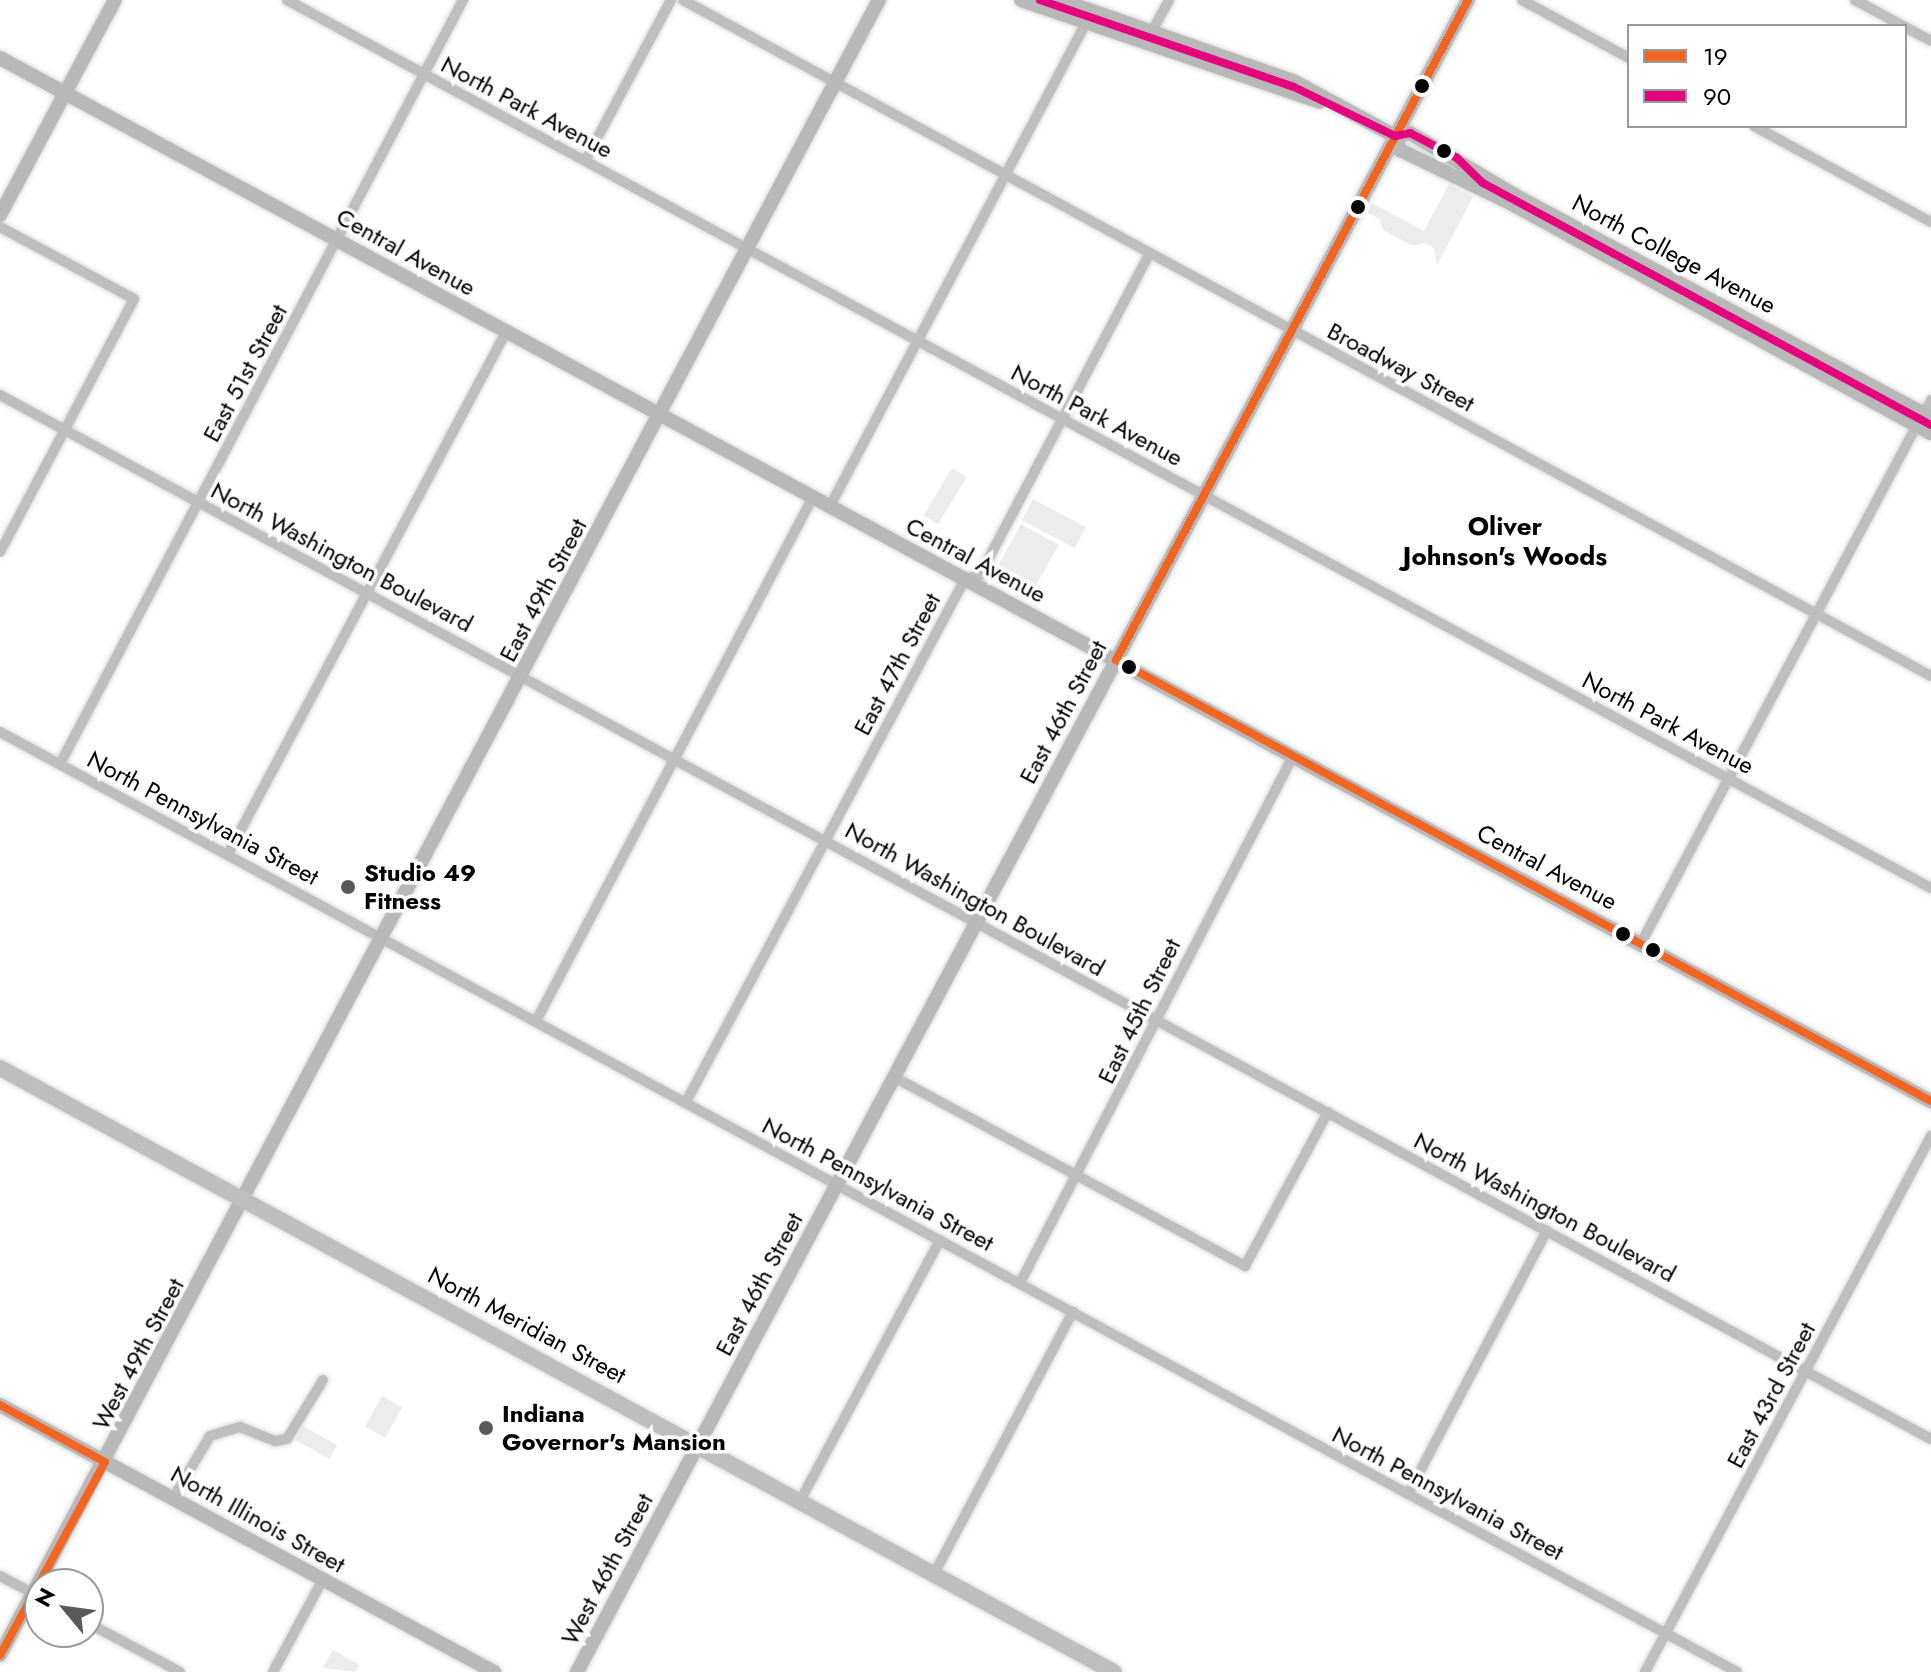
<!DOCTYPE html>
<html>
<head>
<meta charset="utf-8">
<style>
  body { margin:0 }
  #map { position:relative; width:1931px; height:1672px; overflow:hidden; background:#fff; font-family:Jost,sans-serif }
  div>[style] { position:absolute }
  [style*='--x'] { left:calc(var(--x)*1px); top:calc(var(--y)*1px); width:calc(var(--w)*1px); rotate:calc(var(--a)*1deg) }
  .green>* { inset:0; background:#ececec; transform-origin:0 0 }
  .roads { filter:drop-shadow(0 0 2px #dbdbdb) drop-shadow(0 0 2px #dbdbdb) }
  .street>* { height:10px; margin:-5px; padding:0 5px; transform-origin:5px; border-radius:5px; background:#bebebe }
  .secondary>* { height:14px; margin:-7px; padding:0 7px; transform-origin:7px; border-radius:7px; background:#b8b8b8 }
  .primary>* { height:16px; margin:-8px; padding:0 8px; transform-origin:8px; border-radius:8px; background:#bebebe }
  .bus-1>* { height:8px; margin:-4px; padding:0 4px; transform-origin:4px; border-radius:4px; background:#f26522 }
  .bus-2>* { height:8px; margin:-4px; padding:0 4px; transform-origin:4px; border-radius:4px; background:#e5007d }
  .dots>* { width:22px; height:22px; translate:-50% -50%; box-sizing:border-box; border:4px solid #fff; border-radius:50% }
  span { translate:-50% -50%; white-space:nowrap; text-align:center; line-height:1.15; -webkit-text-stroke:7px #fff; paint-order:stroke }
  .street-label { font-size:24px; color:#000 }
  .poi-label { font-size:24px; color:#000; font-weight:700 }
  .left { translate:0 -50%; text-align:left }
  .neighbourhood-label { font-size:26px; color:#000; font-weight:700 }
  .legend { position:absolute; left:1627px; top:24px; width:280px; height:104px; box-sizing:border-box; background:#fff; border:2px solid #999; margin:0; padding:10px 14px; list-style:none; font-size:24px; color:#000 }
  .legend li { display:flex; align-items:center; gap:16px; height:40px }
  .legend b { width:40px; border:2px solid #999 }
  .north { position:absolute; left:24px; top:1568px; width:80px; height:80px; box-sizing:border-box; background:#fff; border:2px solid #999; border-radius:50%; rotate:299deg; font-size:22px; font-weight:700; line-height:32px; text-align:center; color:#000 }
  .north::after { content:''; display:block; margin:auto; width:28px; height:36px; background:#595959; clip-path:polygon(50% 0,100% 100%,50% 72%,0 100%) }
</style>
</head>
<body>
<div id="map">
  <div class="green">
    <div style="clip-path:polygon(1449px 184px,1473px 197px,1437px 265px,1434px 248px,1425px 243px,1413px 246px,1383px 230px,1379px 219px,1367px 212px,1372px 203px,1424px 231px)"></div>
    <div style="left:952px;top:468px;width:17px;height:55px;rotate:31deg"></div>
    <div style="left:1033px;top:499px;width:60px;height:24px;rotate:28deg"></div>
    <div style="left:1021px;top:524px;width:43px;height:50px;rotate:29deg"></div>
    <div style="left:382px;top:1396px;width:23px;height:35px;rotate:29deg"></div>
    <div style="left:303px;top:1426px;width:39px;height:16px;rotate:29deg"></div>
    <div style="clip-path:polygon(333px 1650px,360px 1665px,355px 1672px,323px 1668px)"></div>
  </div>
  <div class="roads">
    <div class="street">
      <div style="--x:287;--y:0;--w:1868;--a:28.38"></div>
      <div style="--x:683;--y:0;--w:1419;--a:28.44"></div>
      <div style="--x:1522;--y:0;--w:122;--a:28.5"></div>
      <div style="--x:1855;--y:0;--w:55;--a:28.4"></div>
      <div style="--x:1905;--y:27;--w:30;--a:28"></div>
      <div style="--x:1152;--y:31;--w:35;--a:-61"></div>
      <div style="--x:1754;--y:126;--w:201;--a:28.5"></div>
      <div style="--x:585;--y:161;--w:183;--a:-61.9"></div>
      <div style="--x:0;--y:227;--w:152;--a:28.2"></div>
      <div style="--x:134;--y:299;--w:286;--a:117.9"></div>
      <div style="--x:0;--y:395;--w:2195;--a:28.4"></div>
      <div style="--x:1924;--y:414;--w:16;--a:-63"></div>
      <div style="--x:830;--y:506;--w:547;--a:-62.08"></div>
      <div style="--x:0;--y:732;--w:1975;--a:28.42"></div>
      <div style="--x:60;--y:764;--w:864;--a:-62.19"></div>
      <div style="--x:228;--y:854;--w:591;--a:-61.96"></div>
      <div style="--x:1641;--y:943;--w:587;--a:-61.95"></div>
      <div style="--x:536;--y:1021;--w:593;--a:-62.14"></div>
      <div style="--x:894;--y:1077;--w:399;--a:28.3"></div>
      <div style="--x:1245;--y:1266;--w:175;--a:-61.7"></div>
      <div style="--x:686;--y:1102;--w:593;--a:-61.92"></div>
      <div style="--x:965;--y:579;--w:16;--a:-15"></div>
      <div style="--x:980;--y:575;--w:364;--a:-62.2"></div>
      <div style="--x:1020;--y:1283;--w:594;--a:-62.61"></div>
      <div style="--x:1408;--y:1494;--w:298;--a:-62.2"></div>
      <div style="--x:173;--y:1498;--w:72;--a:-59.2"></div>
      <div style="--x:210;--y:1436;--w:31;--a:-17"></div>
      <div style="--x:240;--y:1427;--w:38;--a:22"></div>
      <div style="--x:275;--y:1441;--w:12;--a:-9"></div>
      <div style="--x:287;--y:1439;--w:69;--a:-58.6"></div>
      <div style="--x:800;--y:1501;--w:296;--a:-61.8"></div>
      <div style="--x:934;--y:1574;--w:297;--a:-62.1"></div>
      <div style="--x:0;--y:1576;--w:45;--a:27.7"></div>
      <div style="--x:88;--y:1623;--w:104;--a:28"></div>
      <div style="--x:273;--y:1672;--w:106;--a:-61.7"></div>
      <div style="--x:1645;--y:1672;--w:608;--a:-61.92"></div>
    </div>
    <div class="secondary">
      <div style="--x:1021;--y:0;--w:316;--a:18.8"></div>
      <div style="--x:1061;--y:0;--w:248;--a:19.3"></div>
      <div style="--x:1295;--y:82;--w:114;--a:28.4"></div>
      <div style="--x:1395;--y:136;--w:15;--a:-11"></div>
      <div style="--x:1410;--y:133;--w:123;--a:30.7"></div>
      <div style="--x:1516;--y:196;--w:471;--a:28.1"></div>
      <div style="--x:0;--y:58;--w:2195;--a:28.38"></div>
      <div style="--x:1395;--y:136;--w:15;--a:70"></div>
      <div style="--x:1400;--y:150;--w:124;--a:25.7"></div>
      <div style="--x:1512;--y:204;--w:477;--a:28.7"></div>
      <div style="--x:0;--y:215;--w:244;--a:-61.9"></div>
      <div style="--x:0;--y:1405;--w:562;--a:28.39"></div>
      <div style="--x:0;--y:1655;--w:1874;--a:-62.03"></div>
      <div style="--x:577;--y:1672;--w:1895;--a:-61.95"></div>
    </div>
    <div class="primary">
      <div style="--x:0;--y:1068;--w:1267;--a:28.47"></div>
    </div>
  </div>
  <div class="bus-1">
    <div style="--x:1468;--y:0;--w:748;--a:118.07"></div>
    <div style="--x:1116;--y:660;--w:927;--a:28.42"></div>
    <div style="--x:0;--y:1405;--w:119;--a:28.5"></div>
    <div style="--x:105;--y:1462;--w:220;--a:118.5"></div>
  </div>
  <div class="bus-2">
    <div style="--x:1040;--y:0;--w:268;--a:18.9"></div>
    <div style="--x:1294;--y:87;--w:112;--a:25.9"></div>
    <div style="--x:1395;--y:136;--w:15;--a:-11"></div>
    <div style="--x:1410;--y:133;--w:53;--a:28"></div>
    <div style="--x:1457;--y:158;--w:36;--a:44"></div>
    <div style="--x:1483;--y:183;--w:509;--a:28.38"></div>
  </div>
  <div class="dots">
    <div style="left:1422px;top:86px;background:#000"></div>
    <div style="left:1444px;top:151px;background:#000"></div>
    <div style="left:1358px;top:207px;background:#000"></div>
    <div style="left:1129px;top:667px;background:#000"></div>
    <div style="left:348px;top:887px;background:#595959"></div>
    <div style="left:1623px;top:934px;background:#000"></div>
    <div style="left:1653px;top:950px;background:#000"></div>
    <div style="left:486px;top:1428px;background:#595959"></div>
  </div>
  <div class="street-label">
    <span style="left:527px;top:107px;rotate:28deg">North Park Avenue</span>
    <span style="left:406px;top:252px;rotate:29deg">Central Avenue</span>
    <span style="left:1674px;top:254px;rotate:28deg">North College Avenue</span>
    <span style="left:1401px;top:367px;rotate:28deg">Broadway Street</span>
    <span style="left:245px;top:373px;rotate:-62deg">East 51st Street</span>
    <span style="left:1097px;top:415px;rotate:28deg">North Park Avenue</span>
    <span style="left:342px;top:557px;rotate:28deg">North Washington Boulevard</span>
    <span style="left:976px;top:560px;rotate:28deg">Central Avenue</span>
    <span style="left:543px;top:590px;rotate:-62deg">East 49th Street</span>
    <span style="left:897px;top:664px;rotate:-62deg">East 47th Street</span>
    <span style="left:1063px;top:712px;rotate:-62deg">East 46th Street</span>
    <span style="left:1668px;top:723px;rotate:28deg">North Park Avenue</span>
    <span style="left:203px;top:818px;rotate:28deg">North Pennsylvania Street</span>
    <span style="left:1547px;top:867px;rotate:28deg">Central Avenue</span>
    <span style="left:975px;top:899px;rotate:29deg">North Washington Boulevard</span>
    <span style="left:1139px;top:1011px;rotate:-64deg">East 45th Street</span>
    <span style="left:878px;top:1184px;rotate:28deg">North Pennsylvania Street</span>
    <span style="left:1545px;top:1207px;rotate:28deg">North Washington Boulevard</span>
    <span style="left:759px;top:1284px;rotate:-62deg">East 46th Street</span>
    <span style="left:527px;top:1325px;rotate:28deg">North Meridian Street</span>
    <span style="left:138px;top:1354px;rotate:-62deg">West 49th Street</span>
    <span style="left:1771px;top:1395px;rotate:-62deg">East 43rd Street</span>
    <span style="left:1448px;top:1493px;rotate:28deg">North Pennsylvania Street</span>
    <span style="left:258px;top:1519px;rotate:29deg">North Illinois Street</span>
    <span style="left:607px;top:1569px;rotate:-62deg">West 46th Street</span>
  </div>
  <div class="poi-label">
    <span class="left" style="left:364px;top:887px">Studio 49<br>Fitness</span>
    <span class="left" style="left:502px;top:1428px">Indiana<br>Governor's Mansion</span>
  </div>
  <div class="neighbourhood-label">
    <span style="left:1505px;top:542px">Oliver<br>Johnson's Woods</span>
  </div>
  <ul class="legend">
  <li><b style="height:10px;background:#f26522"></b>19</li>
  <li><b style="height:10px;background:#e5007d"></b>90</li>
  </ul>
  <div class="north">N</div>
</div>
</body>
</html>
